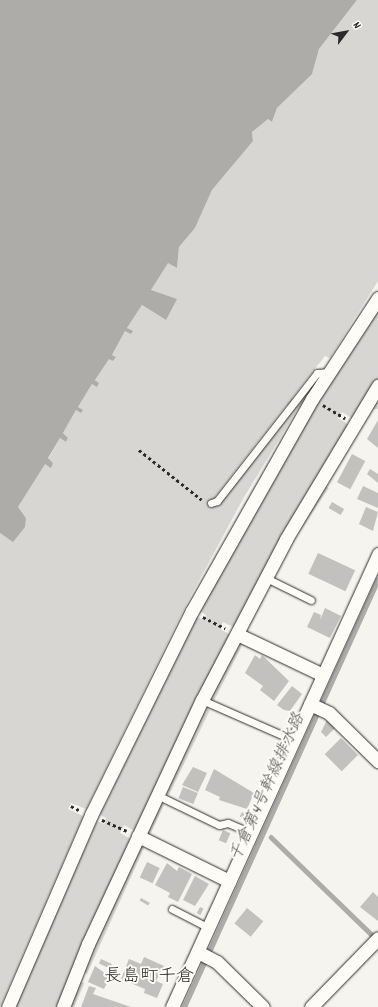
<!DOCTYPE html>
<html>
<head>
<meta charset="utf-8">
<style>
  body { margin:0 }
  #map { position:relative; width:378px; height:1007px; overflow:hidden; background:#f5f4ef; font-family:Dekko,"Klee One",sans-serif }
  div>[style] { position:absolute }
  [style*='--x'] { left:calc(var(--x)*1px); top:calc(var(--y)*1px); width:calc(var(--w)*1px); rotate:calc(var(--a)*1deg) }
  .green>* { inset:0; background:#d7d6d2; transform-origin:0 0 }
  .water>* { inset:0; background:#adaca9 }
  .stream>* { height:4.5px; margin:-2.25px; padding:0 2.25px; transform-origin:2.25px; border-radius:2.25px; background:#adaca9 }
  .building>* { inset:0; background:#c2c1be; transform-origin:0 0 }
  .path>* { height:2.5px; margin-top:-1.25px; transform-origin:0; background:repeating-linear-gradient(90deg,#2b2b2b 0 3px,transparent 0 6px) }
  .roads { filter:drop-shadow(0 0 1px #2b2b2b) drop-shadow(0 0 1px #2b2b2b) }
  .service>* { height:7px; margin:-3.5px; padding:0 3.5px; transform-origin:3.5px; border-radius:3.5px; background:#fdfcf7 }
  .minor>* { height:13px; margin:-6.5px; padding:0 6.5px; transform-origin:6.5px; border-radius:6.5px; background:#fdfcf7 }
  span { translate:-50% -50%; white-space:nowrap; text-align:center; line-height:1.15; -webkit-text-stroke:4px #fdfcf7; paint-order:stroke }
  .water-label { font-size:17px; color:#585857; font-style:italic }
  .quarter-label { font-size:18px; color:#2b2b2b }
  .north { position:absolute; left:326px; top:12px; width:40px; height:40px; -webkit-text-stroke:3px #fdfcf7; paint-order:stroke; rotate:58deg; font-size:11px; font-weight:700; line-height:16px; text-align:center; color:#2b2b2b }
  .north::after { content:''; display:block; margin:auto; width:14px; height:18px; background:#2b2b2b; clip-path:polygon(50% 0,100% 100%,50% 72%,0 100%) }
</style>
</head>
<body>
<div id="map">
  <div class="green">
    <div style="clip-path:polygon(357px 0,378px 0,378px 281px,330px 358px,325px 356px,214px 498px,214px 506px,311px 387px,243px 499px,187px 603px,86px 809px,71px 803px,68px 809px,83px 816px,0 1007px,0 533px,13px 541px,26px 518px,18px 507px,45px 463px,51px 467px,53px 463px,48px 459px,60px 438px,66px 442px,68px 438px,63px 433px,76px 410px,83px 411px,78px 407px,92px 384px,99px 383px,95px 380px,109px 358px,113px 361px,116px 357px,112px 355px,125px 331px,132px 332px,127px 328px,142px 305px,166px 320px,157px 295px,151px 290px,165px 266px,168px 262px,177px 268px,179px 247px,195px 228px,212px 190px,253px 141px,252px 132px,268px 119px,272px 122px,277px 108px,312px 73px,319px 49px)"></div>
    <div style="clip-path:polygon(378px 311px,378px 378px,353px 419px,342px 412px,338px 418px,349px 425px,235px 628px,223px 622px,220px 629px,231px 635px,135px 831px,124px 825px,120px 833px,131px 839px,57px 1007px,16px 1007px,97px 821px,104px 824px,106px 818px,100px 815px,197px 617px,204px 620px,206px 615px,200px 611px,305px 425px,317px 405px,322px 408px,326px 402px,321px 399px)"></div>
    <div style="left:378px;top:398px;width:11px;height:91px;rotate:90deg"></div>
    <div style="left:323px;top:484px;width:7px;height:106px;rotate:34deg"></div>
    <div style="clip-path:polygon(245px 640px,214px 701px,210px 700px,236px 642px)"></div>
    <div style="clip-path:polygon(204px 707px,210px 710px,169px 795px,162px 791px)"></div>
    <div style="clip-path:polygon(160px 802px,164px 805px,150px 835px,145px 828px)"></div>
    <div style="clip-path:polygon(146px 844px,87px 974px,82px 971px,138px 845px)"></div>
    <div style="left:77px;top:980px;width:8px;height:29px;rotate:23deg"></div>
  </div>
  <div class="water">
    <div style="clip-path:polygon(0 0,357px 0,319px 49px,312px 74px,277px 108px,272px 122px,268px 119px,252px 132px,253px 141px,212px 190px,195px 228px,179px 247px,177px 268px,168px 263px,151px 290px,177px 299px,166px 320px,142px 305px,127px 328px,133px 331px,131px 334px,125px 331px,112px 355px,116px 357px,113px 361px,109px 359px,95px 380px,99px 383px,97px 387px,92px 384px,78px 407px,83px 410px,81px 413px,76px 410px,63px 433px,68px 438px,66px 442px,60px 438px,48px 458px,53px 463px,51px 468px,45px 464px,18px 507px,26px 518px,25px 527px,13px 542px,0 533px)"></div>
  </div>
  <div class="stream">
    <div style="--x:271;--y:837;--w:141;--a:44.1"></div>
    <div style="--x:184;--y:1007;--w:469;--a:-65.6"></div>
  </div>
  <div class="building">
    <div style="clip-path:polygon(378px 420px,378px 448px,367px 439px)"></div>
    <div style="left:352px;top:454px;width:15px;height:32px;rotate:28deg"></div>
    <div style="clip-path:polygon(370px 469px,378px 474px,378px 483px,367px 474px)"></div>
    <div style="clip-path:polygon(363px 486px,378px 493px,378px 508px,357px 499px)"></div>
    <div style="left:332px;top:502px;width:14px;height:7px;rotate:30deg"></div>
    <div style="clip-path:polygon(366px 507px,378px 512px,373px 531px,359px 524px)"></div>
    <div style="left:318px;top:553px;width:41px;height:23px;rotate:25deg"></div>
    <div style="clip-path:polygon(325px 608px,341px 616px,330px 638px,307px 627px,314px 612px,321px 615px,320px 620px)"></div>
    <div style="clip-path:polygon(255px 655px,260px 659px,262px 655px,289px 681px,274px 701px,260px 690px,263px 686px,245px 673px)"></div>
    <div style="clip-path:polygon(292px 686px,302px 694px,290px 711px,284px 710px,277px 705px)"></div>
    <div style="clip-path:polygon(327px 720px,335px 728px,326px 737px,321px 732px)"></div>
    <div style="left:341px;top:738px;width:24px;height:23px;rotate:45deg"></div>
    <div style="clip-path:polygon(193px 767px,207px 773px,198px 792px,182px 785px)"></div>
    <div style="clip-path:polygon(214px 769px,254px 793px,247px 809px,219px 800px,220px 797px,205px 790px)"></div>
    <div style="left:183px;top:787px;width:16px;height:12px;rotate:22deg"></div>
    <div style="left:242px;top:812px;width:4px;height:5px;rotate:27deg"></div>
    <div style="left:223px;top:830px;width:8px;height:11px;rotate:23deg"></div>
    <div style="left:147px;top:862px;width:14px;height:17px;rotate:25deg"></div>
    <div style="clip-path:polygon(167px 863px,177px 871px,179px 867px,192px 874px,178px 902px,168px 897px,170px 893px,155px 885px)"></div>
    <div style="clip-path:polygon(195px 876px,209px 884px,195px 906px,183px 900px)"></div>
    <div style="clip-path:polygon(373px 892px,378px 897px,378px 921px,360px 907px)"></div>
    <div style="left:141px;top:898px;width:10px;height:3px;rotate:29deg"></div>
    <div style="left:200px;top:907px;width:4px;height:7px;rotate:27deg"></div>
    <div style="left:247px;top:908px;width:21px;height:20px;rotate:39deg"></div>
    <div style="clip-path:polygon(144px 957px,164px 966px,156px 981px,163px 984px,157px 998px,144px 993px,145px 989px,121px 979px,129px 959px,141px 964px)"></div>
    <div style="left:101px;top:959px;width:12px;height:5px;rotate:24deg"></div>
    <div style="clip-path:polygon(95px 966px,110px 977px,104px 989px,88px 982px)"></div>
    <div style="clip-path:polygon(89px 986px,96px 988px,93px 994px,131px 1007px,81px 1007px)"></div>
  </div>
  <div class="path">
    <div style="--x:323;--y:405;--w:26;--a:31"></div>
    <div style="--x:139;--y:450;--w:80;--a:38.4"></div>
    <div style="--x:203;--y:617;--w:25;--a:27"></div>
    <div style="--x:71;--y:806;--w:9;--a:27"></div>
    <div style="--x:102;--y:820;--w:27;--a:24"></div>
  </div>
  <div class="roads">
    <div class="service">
      <div style="--x:211;--y:503;--w:6;--a:-18"></div>
      <div style="--x:217;--y:501;--w:162;--a:-52"></div>
      <div style="--x:317;--y:373;--w:13;--a:-4"></div>
      <div style="--x:266;--y:578;--w:50;--a:26.1"></div>
      <div style="--x:202;--y:700;--w:99;--a:23.7"></div>
      <div style="--x:157;--y:795;--w:69;--a:25.8"></div>
      <div style="--x:219;--y:825;--w:9;--a:-13"></div>
      <div style="--x:228;--y:823;--w:25;--a:23"></div>
      <div style="--x:172;--y:909;--w:42;--a:27.2"></div>
    </div>
    <div class="minor">
      <div style="--x:237;--y:634;--w:95;--a:25.5"></div>
      <div style="--x:310;--y:704;--w:21;--a:25"></div>
      <div style="--x:329;--y:713;--w:69;--a:44.4"></div>
      <div style="--x:138;--y:836;--w:102;--a:26.3"></div>
      <div style="--x:198;--y:952;--w:21;--a:28"></div>
      <div style="--x:217;--y:962;--w:64;--a:44.4"></div>
      <div style="--x:8;--y:1007;--w:209;--a:-66.6"></div>
      <div style="--x:91;--y:815;--w:228;--a:-63.7"></div>
      <div style="--x:192;--y:611;--w:244;--a:-60.5"></div>
      <div style="--x:312;--y:399;--w:121;--a:-56.8"></div>
      <div style="--x:63;--y:1007;--w:68;--a:-68.4"></div>
      <div style="--x:88;--y:944;--w:269;--a:-65"></div>
      <div style="--x:202;--y:700;--w:182;--a:-62.4"></div>
      <div style="--x:286;--y:539;--w:179;--a:-59"></div>
      <div style="--x:172;--y:1007;--w:498;--a:-65.5"></div>
      <div style="--x:311;--y:1007;--w:96;--a:-45.8"></div>
    </div>
  </div>
  <div class="water-label">
    <span style="left:269px;top:788px;rotate:-66deg">千倉第4号幹線排水路</span>
  </div>
  <div class="quarter-label">
    <span style="left:149px;top:978px">長島町千倉</span>
  </div>
  <div class="north">N</div>
</div>
</body>
</html>
